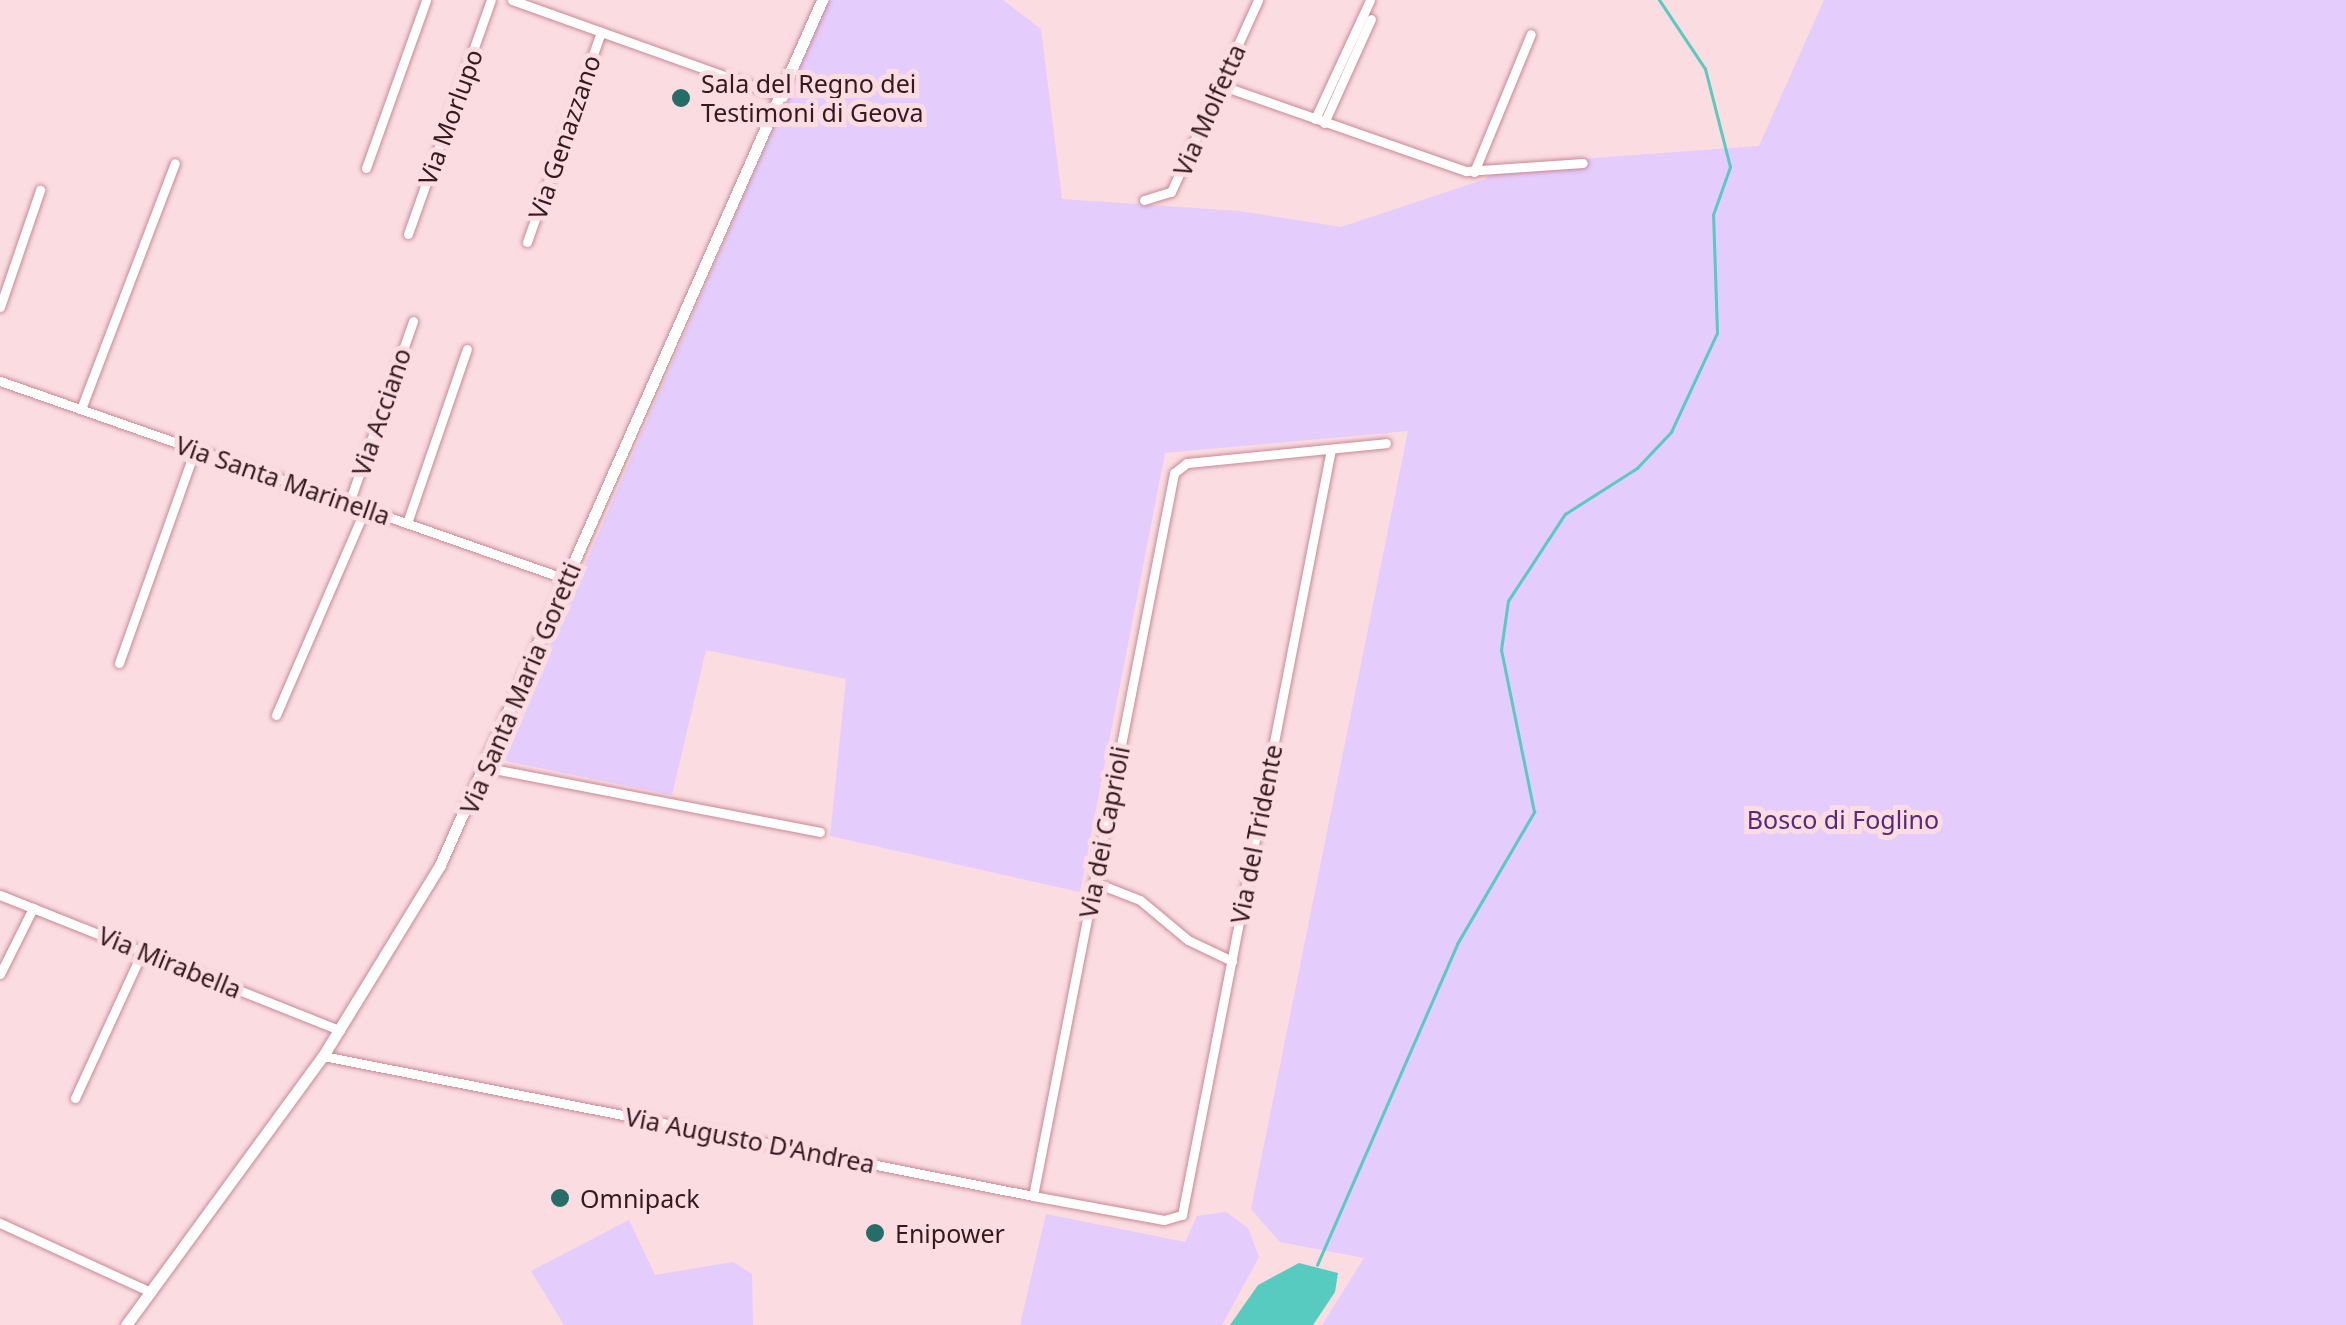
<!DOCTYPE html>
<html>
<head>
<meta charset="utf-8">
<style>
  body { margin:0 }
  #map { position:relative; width:2346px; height:1325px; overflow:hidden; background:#fadce1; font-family:"Noto Sans",sans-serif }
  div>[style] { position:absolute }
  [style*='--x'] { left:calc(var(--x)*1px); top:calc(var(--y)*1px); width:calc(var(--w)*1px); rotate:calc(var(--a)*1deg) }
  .green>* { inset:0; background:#e4ccfd }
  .water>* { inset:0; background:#57cbc0 }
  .stream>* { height:2.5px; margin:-1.25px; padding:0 1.25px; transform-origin:1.25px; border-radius:1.25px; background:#57cbc0 }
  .roads { filter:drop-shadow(0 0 2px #ca8894) drop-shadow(0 0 2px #ca8894) }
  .street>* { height:9px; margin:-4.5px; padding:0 4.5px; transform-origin:4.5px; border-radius:4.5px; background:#fff }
  .secondary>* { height:11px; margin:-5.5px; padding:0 5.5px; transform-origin:5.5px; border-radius:5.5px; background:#fff }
  .dots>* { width:28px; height:28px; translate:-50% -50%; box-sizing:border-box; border:5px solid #fadce1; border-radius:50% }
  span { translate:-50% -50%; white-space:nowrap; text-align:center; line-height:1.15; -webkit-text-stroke:10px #fadce1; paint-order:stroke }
  .poi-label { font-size:25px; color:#341a20 }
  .left { translate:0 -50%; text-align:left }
  .street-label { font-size:25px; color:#341a20 }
  .park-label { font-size:25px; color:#57297b }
</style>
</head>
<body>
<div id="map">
  <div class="green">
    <div style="clip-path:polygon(828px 0,1003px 0,1041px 29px,1062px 199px,1239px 211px,1341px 227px,1486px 179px,1497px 165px,1759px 146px,1824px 0,2346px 0,2346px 1325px,1322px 1325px,1364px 1258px,1280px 1242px,1251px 1209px,1408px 431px,1165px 453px,1080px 892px,830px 836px,846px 679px,706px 650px,672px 795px,501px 760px)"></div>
    <div style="clip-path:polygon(1226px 1212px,1248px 1228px,1259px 1257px,1222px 1325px,1020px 1325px,1046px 1214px,1185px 1242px,1197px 1216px)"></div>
    <div style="clip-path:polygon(629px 1220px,655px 1275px,733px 1262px,752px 1274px,753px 1325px,564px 1325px,531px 1271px)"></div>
  </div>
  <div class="water">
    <div style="clip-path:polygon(1299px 1263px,1338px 1273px,1335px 1292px,1313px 1325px,1230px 1325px,1258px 1285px)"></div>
  </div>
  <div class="stream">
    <div style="--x:1317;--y:1265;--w:350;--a:-66.4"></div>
    <div style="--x:1457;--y:944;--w:153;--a:-59.7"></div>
    <div style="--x:1534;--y:812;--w:165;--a:-101.5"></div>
    <div style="--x:1501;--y:650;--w:49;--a:-81.9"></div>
    <div style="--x:1508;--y:601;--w:104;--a:-56.8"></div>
    <div style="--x:1565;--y:514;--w:85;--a:-32.6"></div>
    <div style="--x:1637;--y:468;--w:50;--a:-46.6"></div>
    <div style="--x:1671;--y:432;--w:109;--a:-65.1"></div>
    <div style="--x:1717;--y:333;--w:118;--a:-91.9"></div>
    <div style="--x:1713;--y:215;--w:51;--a:-70.5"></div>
    <div style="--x:1730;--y:167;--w:101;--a:-104.3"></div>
    <div style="--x:1705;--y:69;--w:83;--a:-123.7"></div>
  </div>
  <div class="roads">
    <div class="street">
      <div style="--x:512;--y:0;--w:288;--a:19.7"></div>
      <div style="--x:1220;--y:85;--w:261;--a:19.3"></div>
      <div style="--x:1466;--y:171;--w:117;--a:-3.9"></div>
      <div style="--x:1315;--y:119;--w:131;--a:-65.2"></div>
      <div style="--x:1324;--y:123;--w:114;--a:-65.7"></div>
      <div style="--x:366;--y:168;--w:178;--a:-70.3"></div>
      <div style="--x:1474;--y:172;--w:149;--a:-67.6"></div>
      <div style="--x:1144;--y:200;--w:28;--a:-17"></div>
      <div style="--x:1171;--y:192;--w:211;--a:-65.6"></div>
      <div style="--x:408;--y:234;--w:248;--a:-70.5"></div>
      <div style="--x:527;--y:242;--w:223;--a:-70.6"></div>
      <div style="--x:0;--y:307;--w:124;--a:-71.1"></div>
      <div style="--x:0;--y:381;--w:600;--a:19.28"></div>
      <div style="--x:81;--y:409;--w:263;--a:-69.1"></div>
      <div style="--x:349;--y:503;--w:193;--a:-70.6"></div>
      <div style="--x:407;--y:523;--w:184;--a:-71"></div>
      <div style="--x:119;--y:663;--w:227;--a:-70.4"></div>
      <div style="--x:276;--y:715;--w:224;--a:-66.6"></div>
      <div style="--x:488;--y:768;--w:338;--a:10.9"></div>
      <div style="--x:1094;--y:882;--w:49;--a:21.4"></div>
      <div style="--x:1140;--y:900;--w:62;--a:39.8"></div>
      <div style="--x:1188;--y:940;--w:49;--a:25.5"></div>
      <div style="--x:0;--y:895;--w:366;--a:21.7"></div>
      <div style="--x:0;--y:974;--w:74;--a:-63.4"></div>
      <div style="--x:323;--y:1056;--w:724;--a:11.15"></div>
      <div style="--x:1033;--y:1196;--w:133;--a:10.4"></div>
      <div style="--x:1164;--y:1220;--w:19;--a:-16"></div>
      <div style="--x:1182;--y:1215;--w:780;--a:-78.99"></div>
      <div style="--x:75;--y:1098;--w:163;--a:-65.3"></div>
      <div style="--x:1033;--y:1196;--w:737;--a:-78.96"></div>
      <div style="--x:1174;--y:473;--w:16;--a:-38"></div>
      <div style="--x:1187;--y:463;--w:200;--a:-5.7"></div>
      <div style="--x:0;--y:1223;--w:166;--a:24.6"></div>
    </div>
    <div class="secondary">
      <div style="--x:126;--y:1325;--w:333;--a:-53.8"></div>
      <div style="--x:323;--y:1056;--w:224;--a:-58.5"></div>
      <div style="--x:440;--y:865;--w:946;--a:-66.17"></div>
    </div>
  </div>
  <div class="dots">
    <div style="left:681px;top:98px;background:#256e68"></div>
    <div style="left:560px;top:1198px;background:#256e68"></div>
    <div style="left:875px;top:1233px;background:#256e68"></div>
  </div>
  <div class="poi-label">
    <span class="left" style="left:701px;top:98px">Sala del Regno dei<br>Testimoni di Geova</span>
    <span class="left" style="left:580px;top:1198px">Omnipack</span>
    <span class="left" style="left:895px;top:1233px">Enipower</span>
  </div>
  <div class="street-label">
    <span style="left:1209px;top:110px;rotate:-66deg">Via Molfetta</span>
    <span style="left:450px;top:117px;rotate:-70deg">Via Morlupo</span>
    <span style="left:564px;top:137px;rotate:-71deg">Via Genazzano</span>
    <span style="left:381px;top:412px;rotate:-71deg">Via Acciano</span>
    <span style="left:283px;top:480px;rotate:19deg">Via Santa Marinella</span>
    <span style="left:520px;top:688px;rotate:-67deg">Via Santa Maria Goretti</span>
    <span style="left:1104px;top:832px;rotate:-79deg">Via dei Caprioli</span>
    <span style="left:1256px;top:834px;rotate:-79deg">Via del Tridente</span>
    <span style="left:170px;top:962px;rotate:22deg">Via Mirabella</span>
    <span style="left:750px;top:1140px;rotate:11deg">Via Augusto D'Andrea</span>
  </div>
  <div class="park-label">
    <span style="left:1843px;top:819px">Bosco di Foglino</span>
  </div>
</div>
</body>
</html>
